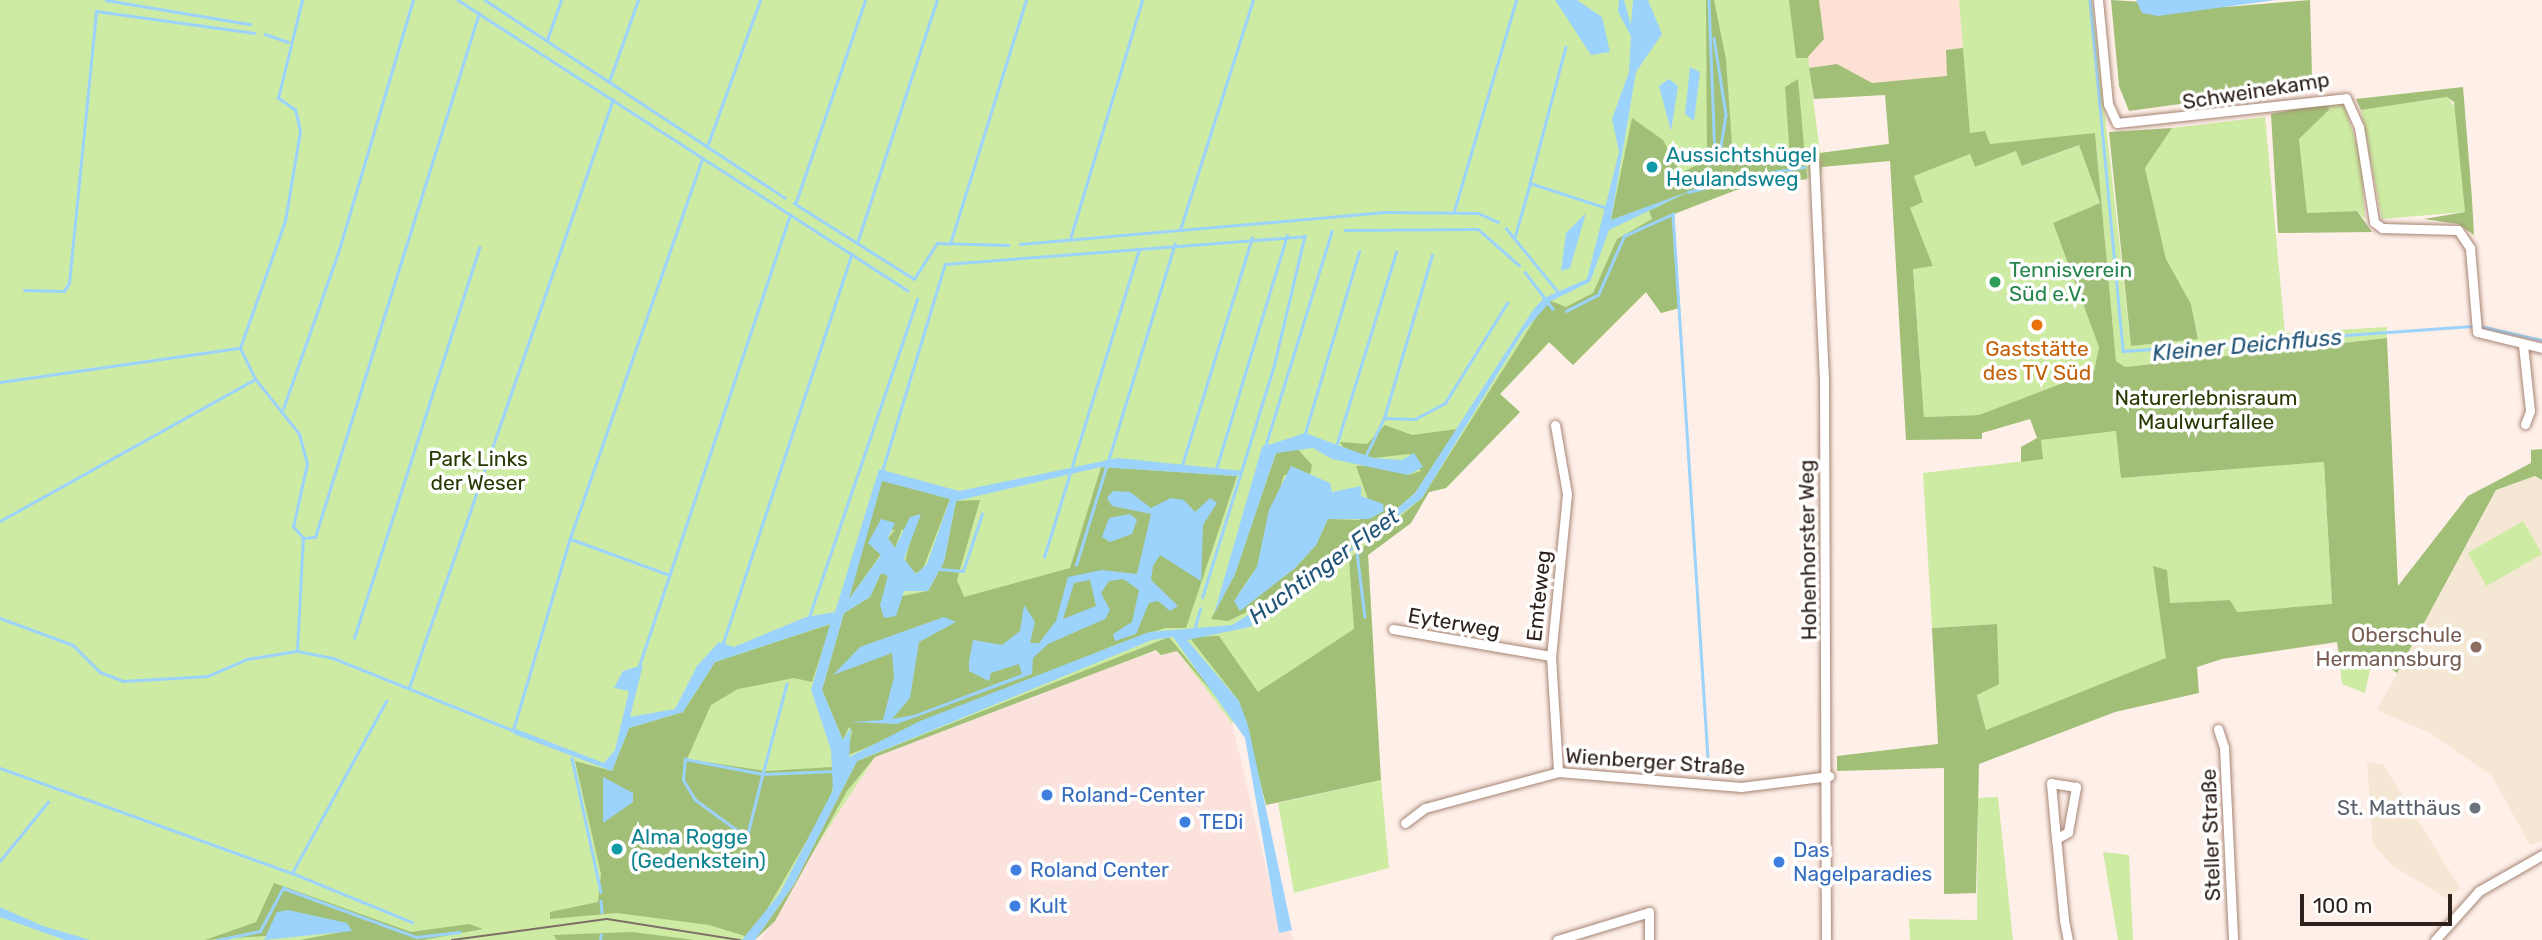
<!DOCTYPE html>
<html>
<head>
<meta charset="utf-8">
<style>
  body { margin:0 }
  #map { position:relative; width:2542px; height:940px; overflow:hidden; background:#feefe8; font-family:Rubik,sans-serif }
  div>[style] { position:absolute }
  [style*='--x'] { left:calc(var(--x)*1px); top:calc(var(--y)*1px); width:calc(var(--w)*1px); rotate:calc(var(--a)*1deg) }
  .commercial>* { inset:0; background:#fce2dd }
  .built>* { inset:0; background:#fce1d4 }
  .education>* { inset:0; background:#f4e7d3 }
  .green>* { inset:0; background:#ceeba3; transform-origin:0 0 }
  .forest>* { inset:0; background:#a2bf77 }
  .water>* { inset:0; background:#9cd3fc }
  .stream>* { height:2.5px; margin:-1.25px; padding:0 1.25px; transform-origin:1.25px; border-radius:1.25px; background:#9cd3fc }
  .roads { filter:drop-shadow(0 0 2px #a68474) drop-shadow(0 0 2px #a68474) }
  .street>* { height:9px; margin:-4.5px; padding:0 4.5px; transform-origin:4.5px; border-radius:4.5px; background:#fff }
  .tram>* { height:2px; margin:-1px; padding:0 1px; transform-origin:1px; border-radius:1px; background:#7c6e67 }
  .dots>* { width:19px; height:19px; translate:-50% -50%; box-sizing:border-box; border:4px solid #fff; border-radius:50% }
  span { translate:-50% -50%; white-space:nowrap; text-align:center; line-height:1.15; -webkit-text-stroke:7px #fff; paint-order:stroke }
  .street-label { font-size:21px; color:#2e201a }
  .culture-label { font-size:21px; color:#0d838f }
  .left { translate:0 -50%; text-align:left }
  .leisure-label { font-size:21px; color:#27864d }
  .food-label { font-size:21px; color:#c56008 }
  .park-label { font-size:21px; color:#283902 }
  .education-label { font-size:21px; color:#785e54 }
  .right { translate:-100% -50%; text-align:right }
  .shop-label { font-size:21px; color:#366cbe }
  .worship-label { font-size:21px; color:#5b616d }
  .water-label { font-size:23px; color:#257; font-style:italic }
  .scale { position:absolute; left:2300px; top:894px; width:152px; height:32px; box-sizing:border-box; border:4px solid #2e201a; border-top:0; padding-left:9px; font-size:21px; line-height:24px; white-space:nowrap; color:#2e201a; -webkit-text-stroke:5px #fff; paint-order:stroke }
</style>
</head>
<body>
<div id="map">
  <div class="commercial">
    <div style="clip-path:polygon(1156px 650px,1161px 655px,1177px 651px,1232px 723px,1272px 893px,1294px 940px,760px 940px,847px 791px,875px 757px)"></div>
  </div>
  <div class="built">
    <div style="clip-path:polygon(1819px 0,1959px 0,1966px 85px,1814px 99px,1807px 58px,1824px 39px)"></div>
  </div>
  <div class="education">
    <div style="clip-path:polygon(2536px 476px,2542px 480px,2542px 841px,2530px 845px,2492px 776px,2430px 733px,2377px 710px,2497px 490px)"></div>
    <div style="clip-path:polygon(2367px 762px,2383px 764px,2460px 888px,2448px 899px,2393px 866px,2373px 845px)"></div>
  </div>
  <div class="green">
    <div style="clip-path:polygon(0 0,1801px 0,1820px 153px,1970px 133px,1959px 0,2092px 0,2131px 346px,2198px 338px,2191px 304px,2166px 259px,2145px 168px,2172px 128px,2265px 117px,2285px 333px,2387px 327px,2387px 338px,2125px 367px,2116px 361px,2095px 133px,1822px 167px,1821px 176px,1736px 190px,1674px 214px,1679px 308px,1661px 313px,1646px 292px,1573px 365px,1550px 342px,1500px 394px,1520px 412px,1446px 488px,1429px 492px,1411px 523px,1368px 555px,1373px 642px,1232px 723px,1177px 651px,1161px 655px,1156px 650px,875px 757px,755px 940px,0 940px)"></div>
    <div style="clip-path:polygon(2448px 97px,2458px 113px,2465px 212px,2382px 219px,2361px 110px)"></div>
    <div style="clip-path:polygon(2343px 102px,2361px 156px,2365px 219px,2357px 211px,2307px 213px,2299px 139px,2329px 110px,2328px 103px)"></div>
    <div style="clip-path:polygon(2079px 145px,2100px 203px,2053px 223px,2099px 347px,2094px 371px,1979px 415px,1924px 417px,1913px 268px,1933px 266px,1910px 208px,1923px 202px,1913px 176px,1970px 154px,1975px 167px,2016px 151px,2023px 166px)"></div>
    <div style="clip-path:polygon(2117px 431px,2122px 478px,2324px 462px,2332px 605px,2236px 612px,2230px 600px,2170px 603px,2153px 567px,2167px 658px,1986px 730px,1977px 694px,1997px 624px,1932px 628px,1923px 473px,2042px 459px,2041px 440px)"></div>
    <div style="left:2523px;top:521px;width:38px;height:64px;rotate:60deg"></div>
    <div style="clip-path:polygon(2373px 656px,2365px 693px,2342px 684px,2339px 658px)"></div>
    <div style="clip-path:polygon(1381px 780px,1389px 868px,1294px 893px,1278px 803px)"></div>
    <div style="clip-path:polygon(1998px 797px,2013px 940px,1910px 940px,1909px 919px,1977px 920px,1978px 798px)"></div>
    <div style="clip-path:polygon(2103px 852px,2129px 855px,2133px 940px,2118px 940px)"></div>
  </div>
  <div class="forest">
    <div style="clip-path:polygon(1706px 0,1714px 0,1726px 59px,1732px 145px,1727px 165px,1790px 157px,1785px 87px,1798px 79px,1807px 179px,1736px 190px,1674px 214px,1679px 308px,1661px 313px,1646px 292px,1573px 365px,1549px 342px,1500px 394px,1520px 412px,1446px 488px,1429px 492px,1411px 523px,1368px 555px,1381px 780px,1266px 805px,1239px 701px,1189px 637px,1219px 636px,1258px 692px,1354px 629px,1349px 559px,1422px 498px,1540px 311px,1551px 301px,1566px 307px,1593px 293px,1617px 239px,1652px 219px,1649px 211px,1688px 192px,1611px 220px,1632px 118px,1663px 140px,1681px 173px,1707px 160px)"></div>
    <div style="clip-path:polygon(1789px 0,1819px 0,1824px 39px,1807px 58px,1796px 58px)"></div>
    <div style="clip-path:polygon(2111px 0,2226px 7px,2310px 0,2312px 76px,2282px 90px,2129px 111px,2119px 86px)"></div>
    <div style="clip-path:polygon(evenodd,1963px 48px,1970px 133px,1985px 131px,1990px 144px,2095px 133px,2116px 361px,2125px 367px,2387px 338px,2398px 586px,2468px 496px,2531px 463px,2531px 450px,2542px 449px,2542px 480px,2535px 476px,2496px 490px,2397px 673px,2373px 656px,2339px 658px,2337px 642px,2222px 659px,2197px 667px,2199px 693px,2115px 712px,1979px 764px,1976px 893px,1944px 894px,1944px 768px,1837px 771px,1837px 756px,1938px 744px,1932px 628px,1997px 624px,1999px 684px,1977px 695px,1986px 730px,2166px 658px,2153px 566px,2167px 570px,2170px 603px,2230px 600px,2237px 612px,2332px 604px,2324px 462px,2121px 478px,2116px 431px,2041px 440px,2043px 459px,2021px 462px,2021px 447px,2037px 438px,2030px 419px,1982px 433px,1982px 439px,1906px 440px,1890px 161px,1821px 167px,1820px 153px,1889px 144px,1885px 95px,1814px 99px,1809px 68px,1837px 64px,1872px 83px,1947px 76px,1946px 50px,1963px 48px,2079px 145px,2100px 203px,2053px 223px,2099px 347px,2094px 371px,1979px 415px,1924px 417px,1913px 269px,1933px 266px,1910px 208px,1923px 202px,1914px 176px,1970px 154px,1975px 167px,2016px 151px,2022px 166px,2079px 145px)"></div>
    <div style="clip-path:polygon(2463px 87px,2472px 199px,2474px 235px,2458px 224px,2424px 219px,2465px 212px,2454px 102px,2447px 97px,2361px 110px,2356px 99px)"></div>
    <div style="clip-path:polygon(2328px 103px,2329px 110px,2299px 139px,2307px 213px,2357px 211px,2372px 232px,2278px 233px,2271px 114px)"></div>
    <div style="clip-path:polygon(2172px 128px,2145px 168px,2166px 259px,2191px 304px,2198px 339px,2131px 346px,2109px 132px)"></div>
    <div style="clip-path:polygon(1385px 425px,1412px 435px,1457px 429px,1415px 493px,1352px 548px,1249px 611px,1228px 621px,1211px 619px,1235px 574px,1276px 453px,1295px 446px,1312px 465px,1310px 476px,1284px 475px,1257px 567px,1239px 593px,1239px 611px,1295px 568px,1316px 545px,1328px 519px,1360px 520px,1369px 502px,1356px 466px,1386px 465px,1408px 475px,1421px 471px,1409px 454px,1374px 458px,1346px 452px,1340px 442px,1367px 444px)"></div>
    <div style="clip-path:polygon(1101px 467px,1237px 476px,1186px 628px,1165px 628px,1115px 645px,846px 756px,852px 732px,849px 727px,843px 740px,822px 690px,844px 613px,870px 597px,881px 573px,888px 575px,886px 587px,902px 596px,928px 591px,944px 562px,956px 501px,980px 500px,957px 580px,964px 597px,1070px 568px)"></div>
    <div style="clip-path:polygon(882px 480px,950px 499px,922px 571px,910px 575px,904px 567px,911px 536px,902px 529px,895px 548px,888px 538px,895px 530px,876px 532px,873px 548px,881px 554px,848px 601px)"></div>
    <div style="clip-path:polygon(831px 624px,812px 682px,794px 678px,738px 689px,711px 705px,687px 759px,766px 771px,832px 767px,836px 775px,829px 802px,755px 930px,745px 936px,709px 925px,617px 913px,550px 919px,550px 912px,598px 902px,601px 874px,575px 761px,612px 771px,629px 728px,683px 712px,715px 662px)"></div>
    <div style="clip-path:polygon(1169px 637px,1237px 721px,1177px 651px,1161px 655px,1156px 650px,875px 757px,847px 791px,775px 921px,755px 940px,794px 884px,857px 761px)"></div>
    <div style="clip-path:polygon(274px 883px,411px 932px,469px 924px,483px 929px,423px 940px,300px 940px,352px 930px,205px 940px,256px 922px)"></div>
    <div style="clip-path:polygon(632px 932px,695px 940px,557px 940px,553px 935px)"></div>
  </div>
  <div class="water">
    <div style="clip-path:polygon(1555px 0,1577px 0,1602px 17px,1610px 52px,1591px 55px)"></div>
    <div style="clip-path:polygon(evenodd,1624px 0,1631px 25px,1633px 0,1648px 0,1662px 34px,1636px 72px,1611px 220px,1690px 191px,1609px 230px,1590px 282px,1551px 301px,1523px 332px,1422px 498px,1250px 627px,1187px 640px,1239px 701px,1248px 725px,1292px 930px,1279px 933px,1245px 738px,1173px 637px,1152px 640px,857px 761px,794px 884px,755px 940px,742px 940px,780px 893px,833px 790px,831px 750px,811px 690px,830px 624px,715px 662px,683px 712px,629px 728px,612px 771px,514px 734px,516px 729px,604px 763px,615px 750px,629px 691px,614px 688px,623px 671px,643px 665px,630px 717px,675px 709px,697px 666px,719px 642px,734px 647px,806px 617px,835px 612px,879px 469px,959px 491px,1118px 458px,1243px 471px,1237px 476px,1101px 467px,956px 501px,944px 562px,928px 591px,904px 591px,896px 616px,884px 618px,880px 605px,888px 576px,881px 573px,870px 597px,844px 613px,822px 690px,843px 740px,851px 727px,849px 757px,920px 721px,1149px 632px,1232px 625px,1285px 592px,1352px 548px,1415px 493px,1533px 310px,1544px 298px,1587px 279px,1619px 152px,1612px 119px,1629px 72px,1631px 36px,1618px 12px,1619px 0,1624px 0,882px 481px,950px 499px,927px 564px,916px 574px,904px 559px,921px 514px,910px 517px,895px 548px,888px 538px,895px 523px,881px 519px,868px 543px,881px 555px,849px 599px,882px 481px)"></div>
    <div style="clip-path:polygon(2136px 0,2276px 0,2158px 16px,2142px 13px)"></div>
    <div style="clip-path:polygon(1690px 67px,1700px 72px,1694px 121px,1685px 114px)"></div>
    <div style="clip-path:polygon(1669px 79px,1678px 86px,1671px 131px,1659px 86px)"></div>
    <div style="clip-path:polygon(1586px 213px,1570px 268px,1561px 271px,1566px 233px)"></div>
    <div style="clip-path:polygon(1305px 433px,1373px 458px,1402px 460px,1414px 453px,1423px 467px,1408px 475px,1332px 459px,1313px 448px,1276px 453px,1235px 574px,1214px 614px,1262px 447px)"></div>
    <div style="clip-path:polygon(1291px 466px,1330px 483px,1332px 492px,1361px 486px,1361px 496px,1383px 504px,1384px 511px,1369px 519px,1328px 519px,1316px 545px,1295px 568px,1240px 611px,1234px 601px,1257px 567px,1269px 510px)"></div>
    <div style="clip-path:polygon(evenodd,1113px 491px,1130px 492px,1151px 508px,1171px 498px,1184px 500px,1195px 512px,1210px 498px,1217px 503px,1203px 525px,1201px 581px,1160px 555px,1153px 566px,1151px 580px,1178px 606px,1170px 611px,1158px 601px,1149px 603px,1136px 634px,1115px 641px,1113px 634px,1132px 622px,1139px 590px,1123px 579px,1109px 581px,1101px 593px,1110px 610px,1105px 619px,1048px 644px,1033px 658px,1032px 674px,897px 724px,850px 722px,883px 720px,894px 677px,892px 653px,833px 675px,860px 647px,944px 617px,956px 622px,919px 642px,910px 698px,892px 719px,914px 715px,1022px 674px,1019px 664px,991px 673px,989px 681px,969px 671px,969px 661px,973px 640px,1002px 645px,1020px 631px,1024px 605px,1035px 622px,1030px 643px,1039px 643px,1056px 621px,1068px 577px,1102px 570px,1137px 574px,1151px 514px,1112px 506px,1107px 498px,1113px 491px,1090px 580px,1096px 606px,1063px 619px,1074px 583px,1090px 580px)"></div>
    <div style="clip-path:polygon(1130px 514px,1137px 520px,1132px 534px,1110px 542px,1102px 537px,1109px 518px)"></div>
    <div style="clip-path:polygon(603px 777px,633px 793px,633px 802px,603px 823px)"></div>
    <div style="clip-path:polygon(0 907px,43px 926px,90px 940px,65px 940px,0 917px)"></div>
    <div style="clip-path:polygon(288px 910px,347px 923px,352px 931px,264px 940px,277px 912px)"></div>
  </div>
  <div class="stream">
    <div style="--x:106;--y:0;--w:146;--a:9.5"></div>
    <div style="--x:458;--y:0;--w:535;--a:32.86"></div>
    <div style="--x:485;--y:0;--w:359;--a:33.4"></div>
    <div style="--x:1709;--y:0;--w:155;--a:87.8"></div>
    <div style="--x:2090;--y:0;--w:353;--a:84.6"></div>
    <div style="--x:2123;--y:351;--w:350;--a:-4.1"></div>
    <div style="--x:265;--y:34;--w:24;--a:19"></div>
    <div style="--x:1714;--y:38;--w:78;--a:81.1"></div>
    <div style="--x:1726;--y:115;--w:39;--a:99"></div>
    <div style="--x:547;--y:40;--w:42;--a:-70.7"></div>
    <div style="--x:1566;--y:47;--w:141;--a:104.8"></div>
    <div style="--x:1530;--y:183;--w:84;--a:18"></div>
    <div style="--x:609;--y:82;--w:87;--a:-70.5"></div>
    <div style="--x:708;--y:144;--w:153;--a:-70.1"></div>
    <div style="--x:1749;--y:176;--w:56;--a:-9.3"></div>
    <div style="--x:1688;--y:192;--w:49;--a:-14.3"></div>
    <div style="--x:796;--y:202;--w:213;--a:-71.1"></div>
    <div style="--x:794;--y:203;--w:142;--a:32.3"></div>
    <div style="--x:914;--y:279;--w:43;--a:-57.4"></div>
    <div style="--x:937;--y:243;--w:71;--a:1.6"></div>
    <div style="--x:1454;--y:211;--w:220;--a:-73.6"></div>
    <div style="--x:1506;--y:228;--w:84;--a:50.8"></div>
    <div style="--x:1180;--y:230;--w:241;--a:-72.4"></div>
    <div style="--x:1345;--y:230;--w:133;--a:-0.4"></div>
    <div style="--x:1478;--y:229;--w:55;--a:41.3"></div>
    <div style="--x:1515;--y:236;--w:55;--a:-74.2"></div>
    <div style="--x:1070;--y:239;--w:250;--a:-73.2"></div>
    <div style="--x:857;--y:243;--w:256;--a:-71.8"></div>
    <div style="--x:950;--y:244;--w:256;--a:-72.7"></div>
    <div style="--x:1020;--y:244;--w:369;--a:-5"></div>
    <div style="--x:1388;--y:212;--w:90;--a:0.6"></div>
    <div style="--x:1478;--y:213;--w:22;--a:24"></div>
    <div style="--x:1525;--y:272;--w:46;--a:52.9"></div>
    <div style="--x:24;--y:290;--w:40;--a:1.4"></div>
    <div style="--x:64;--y:291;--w:9;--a:-58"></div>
    <div style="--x:69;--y:283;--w:273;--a:-84.3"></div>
    <div style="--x:96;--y:11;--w:160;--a:7.9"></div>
    <div style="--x:1566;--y:311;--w:36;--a:-27"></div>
    <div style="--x:1598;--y:295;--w:64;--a:-66.2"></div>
    <div style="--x:1624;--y:236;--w:54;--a:-24.2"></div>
    <div style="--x:1673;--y:214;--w:561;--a:86.32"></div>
    <div style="--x:2480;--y:326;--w:64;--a:12.7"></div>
    <div style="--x:0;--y:382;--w:242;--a:-8.1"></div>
    <div style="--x:283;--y:409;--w:165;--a:-70.6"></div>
    <div style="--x:338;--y:253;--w:264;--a:-73.5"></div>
    <div style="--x:1384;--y:418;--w:31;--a:2"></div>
    <div style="--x:1415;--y:419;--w:34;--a:-28"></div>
    <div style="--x:1445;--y:403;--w:118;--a:-58.2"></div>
    <div style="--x:1305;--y:433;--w:189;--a:-73.4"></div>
    <div style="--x:1337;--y:443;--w:200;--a:-72.8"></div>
    <div style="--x:1264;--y:450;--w:229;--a:-72.8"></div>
    <div style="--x:1364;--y:459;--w:46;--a:-64"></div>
    <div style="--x:1384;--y:418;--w:170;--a:-73.6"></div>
    <div style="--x:1182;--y:465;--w:238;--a:-72.9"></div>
    <div style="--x:1072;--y:466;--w:227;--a:-72.8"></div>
    <div style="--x:1216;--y:469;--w:244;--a:-73.1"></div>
    <div style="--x:882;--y:471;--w:216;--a:-73.1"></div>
    <div style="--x:945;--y:264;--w:361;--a:-4.4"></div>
    <div style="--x:1305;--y:236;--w:135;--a:103.3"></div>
    <div style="--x:1274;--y:367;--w:241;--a:107.2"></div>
    <div style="--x:0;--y:521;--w:292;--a:-29.1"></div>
    <div style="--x:303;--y:538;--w:12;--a:-5"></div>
    <div style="--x:315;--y:537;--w:549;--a:-72.62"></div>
    <div style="--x:571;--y:539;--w:105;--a:20"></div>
    <div style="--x:1357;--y:552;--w:65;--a:83"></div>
    <div style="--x:1044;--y:557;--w:88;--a:-72.8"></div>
    <div style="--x:1076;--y:565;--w:336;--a:-72.9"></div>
    <div style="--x:940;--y:569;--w:23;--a:5"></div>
    <div style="--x:963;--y:571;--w:60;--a:-71.6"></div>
    <div style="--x:809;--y:617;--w:336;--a:-71.2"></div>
    <div style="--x:0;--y:618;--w:78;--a:20.3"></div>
    <div style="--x:73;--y:645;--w:38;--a:45"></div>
    <div style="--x:100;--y:672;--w:25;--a:21"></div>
    <div style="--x:123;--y:681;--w:85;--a:-3.4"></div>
    <div style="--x:208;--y:676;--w:43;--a:-23.6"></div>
    <div style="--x:247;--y:659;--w:51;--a:-9.1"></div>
    <div style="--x:297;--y:651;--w:37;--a:11"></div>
    <div style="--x:333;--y:658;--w:196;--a:21.9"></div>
    <div style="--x:1194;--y:630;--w:22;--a:-74"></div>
    <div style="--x:354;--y:638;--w:410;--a:-72.2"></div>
    <div style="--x:722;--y:646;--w:413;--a:-71.7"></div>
    <div style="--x:297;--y:651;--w:113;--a:-87"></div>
    <div style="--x:303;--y:538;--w:15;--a:-132"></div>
    <div style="--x:293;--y:527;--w:65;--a:-77.5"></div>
    <div style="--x:307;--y:464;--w:31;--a:-105"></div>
    <div style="--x:299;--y:434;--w:70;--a:-128.7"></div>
    <div style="--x:255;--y:379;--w:34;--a:-116"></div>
    <div style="--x:240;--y:348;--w:135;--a:-70.5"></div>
    <div style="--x:285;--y:221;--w:91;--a:-80.5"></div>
    <div style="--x:300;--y:131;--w:22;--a:-103"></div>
    <div style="--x:295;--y:110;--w:21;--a:-145"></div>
    <div style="--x:278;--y:98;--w:101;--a:-76.2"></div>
    <div style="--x:639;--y:666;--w:476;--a:-71.5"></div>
    <div style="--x:787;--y:684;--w:93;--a:104.9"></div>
    <div style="--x:763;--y:774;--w:66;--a:104"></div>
    <div style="--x:747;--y:838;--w:64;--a:-143.8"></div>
    <div style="--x:695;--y:800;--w:23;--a:-121"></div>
    <div style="--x:683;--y:780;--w:21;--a:-85"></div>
    <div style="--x:685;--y:759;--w:79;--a:10.9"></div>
    <div style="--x:763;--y:774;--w:71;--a:-2.4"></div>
    <div style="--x:409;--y:688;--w:623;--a:-70.9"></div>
    <div style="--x:513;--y:730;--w:200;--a:-73.5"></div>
    <div style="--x:570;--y:538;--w:402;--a:-70.8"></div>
    <div style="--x:572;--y:758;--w:137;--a:77.8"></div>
    <div style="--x:0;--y:768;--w:310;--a:19.8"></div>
    <div style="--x:292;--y:873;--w:196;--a:-61.3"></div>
    <div style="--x:0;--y:861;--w:76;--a:-50.9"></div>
    <div style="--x:292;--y:873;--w:130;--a:22.2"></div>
    <div style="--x:601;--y:901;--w:11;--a:85"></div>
    <div style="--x:217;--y:940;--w:44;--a:-11.8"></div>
    <div style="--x:260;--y:931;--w:49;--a:-61.9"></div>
    <div style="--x:283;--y:888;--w:142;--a:20.2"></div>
    <div style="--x:416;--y:937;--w:44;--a:-6.5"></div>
    <div style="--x:600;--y:940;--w:5;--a:-79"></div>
  </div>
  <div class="roads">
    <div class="street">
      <div style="--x:2098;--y:0;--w:104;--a:84.5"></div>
      <div style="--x:2108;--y:104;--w:21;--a:65"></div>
      <div style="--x:2117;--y:123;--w:230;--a:-6.2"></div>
      <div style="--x:2346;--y:98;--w:32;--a:66"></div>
      <div style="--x:2359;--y:127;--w:96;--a:81"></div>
      <div style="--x:2374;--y:222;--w:10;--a:37"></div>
      <div style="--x:2382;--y:228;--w:76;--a:1.5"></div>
      <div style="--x:2458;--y:230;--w:22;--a:56"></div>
      <div style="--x:2470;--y:248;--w:84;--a:85.2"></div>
      <div style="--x:2477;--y:332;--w:67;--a:13.8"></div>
      <div style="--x:1814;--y:160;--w:217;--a:87.4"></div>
      <div style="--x:1824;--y:377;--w:563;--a:89.8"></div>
      <div style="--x:2523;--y:345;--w:66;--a:83.9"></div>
      <div style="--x:2530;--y:411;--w:14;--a:111"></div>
      <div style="--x:1555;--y:425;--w:70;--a:80.1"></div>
      <div style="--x:1567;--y:494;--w:163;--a:95.6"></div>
      <div style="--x:1551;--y:656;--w:116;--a:86.5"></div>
      <div style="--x:1393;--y:629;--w:160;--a:9.7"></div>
      <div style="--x:2218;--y:729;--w:19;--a:72"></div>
      <div style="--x:2224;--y:747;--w:193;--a:87.3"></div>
      <div style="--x:1405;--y:823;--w:25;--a:-37"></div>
      <div style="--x:1425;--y:808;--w:138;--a:-15.1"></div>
      <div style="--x:1558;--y:772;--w:184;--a:4.7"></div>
      <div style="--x:1741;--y:787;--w:89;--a:-7.1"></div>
      <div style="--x:2056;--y:839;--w:14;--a:-30"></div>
      <div style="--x:2068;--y:832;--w:46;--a:-79.9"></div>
      <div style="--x:2076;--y:787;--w:25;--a:-171"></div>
      <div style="--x:2051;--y:783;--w:56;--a:84.9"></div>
      <div style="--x:2056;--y:839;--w:8;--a:83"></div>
      <div style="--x:2057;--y:847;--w:73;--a:84.5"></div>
      <div style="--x:2064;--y:920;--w:20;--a:79"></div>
      <div style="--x:1557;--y:940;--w:96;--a:-16.9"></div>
      <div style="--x:1649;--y:912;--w:28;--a:90"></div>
      <div style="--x:2435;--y:940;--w:66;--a:-48.1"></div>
      <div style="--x:2479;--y:891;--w:73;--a:-29.7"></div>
    </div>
  </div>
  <div class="tram">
    <div style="--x:452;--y:940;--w:156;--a:-7.7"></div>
    <div style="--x:607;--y:919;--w:135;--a:9"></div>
  </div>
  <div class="dots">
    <div style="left:1652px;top:167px;background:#0f9aa8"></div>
    <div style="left:1995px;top:282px;background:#2e9e5b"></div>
    <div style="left:2037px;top:325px;background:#e8710a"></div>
    <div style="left:2476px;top:647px;background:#8d6e63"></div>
    <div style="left:1047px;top:795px;background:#3f7fe0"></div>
    <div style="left:2475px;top:808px;background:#6b7280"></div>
    <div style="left:1185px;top:822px;background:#3f7fe0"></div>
    <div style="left:617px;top:849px;background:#0f9aa8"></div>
    <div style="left:1779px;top:862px;background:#3f7fe0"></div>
    <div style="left:1016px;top:870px;background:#3f7fe0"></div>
    <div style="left:1015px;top:906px;background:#3f7fe0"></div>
  </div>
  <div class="street-label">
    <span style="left:2256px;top:91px;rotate:-9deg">Schweinekamp</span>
    <span style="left:1808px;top:550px;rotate:-91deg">Hohenhorster Weg</span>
    <span style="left:1539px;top:596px;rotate:-84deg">Emteweg</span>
    <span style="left:1454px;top:623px;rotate:10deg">Eyterweg</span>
    <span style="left:1655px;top:762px;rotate:4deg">Wienberger Straße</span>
    <span style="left:2211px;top:835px;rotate:-92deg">Steller Straße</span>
  </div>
  <div class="culture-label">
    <span class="left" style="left:1666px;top:167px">Aussichtshügel<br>Heulandsweg</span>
    <span class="left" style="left:631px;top:849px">Alma Rogge<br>(Gedenkstein)</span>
  </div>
  <div class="leisure-label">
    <span class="left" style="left:2009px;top:282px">Tennisverein<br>Süd e.V.</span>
  </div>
  <div class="food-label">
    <span style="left:2037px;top:361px">Gaststätte<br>des TV Süd</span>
  </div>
  <div class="park-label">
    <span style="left:2206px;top:410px">Naturerlebnisraum<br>Maulwurfallee</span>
    <span style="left:478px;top:471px">Park Links<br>der Weser</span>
  </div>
  <div class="education-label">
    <span class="right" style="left:2462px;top:647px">Oberschule<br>Hermannsburg</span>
  </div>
  <div class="shop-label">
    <span class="left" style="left:1061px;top:795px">Roland-Center</span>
    <span class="left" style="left:1199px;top:822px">TEDi</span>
    <span class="left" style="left:1793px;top:862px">Das<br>Nagelparadies</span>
    <span class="left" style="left:1030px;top:870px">Roland Center</span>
    <span class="left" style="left:1029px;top:906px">Kult</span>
  </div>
  <div class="worship-label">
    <span class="right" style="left:2461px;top:808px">St. Matthäus</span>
  </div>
  <div class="water-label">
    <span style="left:2247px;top:345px;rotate:-5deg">Kleiner Deichfluss</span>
    <span style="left:1324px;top:566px;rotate:-36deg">Huchtinger Fleet</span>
  </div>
  <div class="scale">100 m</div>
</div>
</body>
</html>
